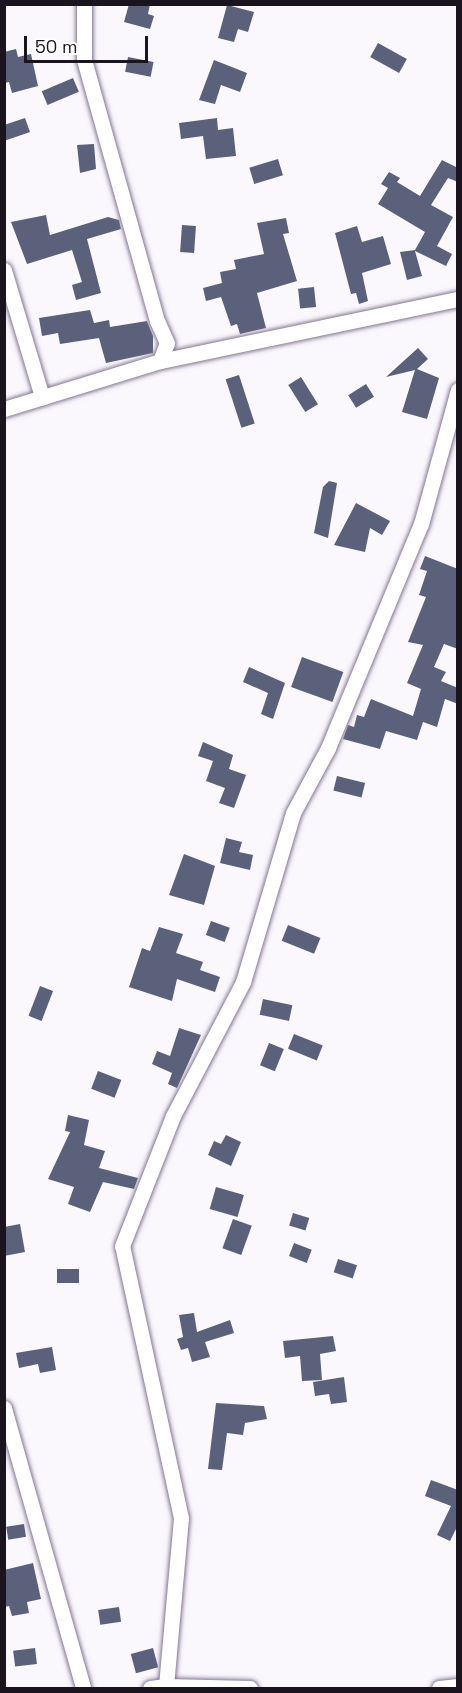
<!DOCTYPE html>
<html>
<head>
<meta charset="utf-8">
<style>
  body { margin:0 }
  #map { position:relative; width:462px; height:1693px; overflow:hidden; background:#faf7fd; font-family:"Space Grotesk",sans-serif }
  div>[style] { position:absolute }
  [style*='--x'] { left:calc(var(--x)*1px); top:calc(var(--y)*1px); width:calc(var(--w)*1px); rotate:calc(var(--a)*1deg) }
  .building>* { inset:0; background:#5c617b; transform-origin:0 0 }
  .roads { filter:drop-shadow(0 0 2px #837691) drop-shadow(0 0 2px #837691) }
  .street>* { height:15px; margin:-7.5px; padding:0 7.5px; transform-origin:7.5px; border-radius:7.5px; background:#fff }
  span { translate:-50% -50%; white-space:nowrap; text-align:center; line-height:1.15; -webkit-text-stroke:6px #fff; paint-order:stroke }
  .frame { position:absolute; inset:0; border:6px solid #19141e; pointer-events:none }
  .scale { position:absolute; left:24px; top:36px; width:124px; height:27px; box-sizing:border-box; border:3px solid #19141e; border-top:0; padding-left:8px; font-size:18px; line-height:21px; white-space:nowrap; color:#19141e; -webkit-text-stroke:4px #fff; paint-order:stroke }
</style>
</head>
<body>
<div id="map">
  <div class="building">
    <div style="clip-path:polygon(129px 4px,150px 4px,148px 14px,154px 16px,150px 29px,124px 22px)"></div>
    <div style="clip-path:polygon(227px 5px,254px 12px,248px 32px,238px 29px,234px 42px,218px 38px)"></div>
    <div style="left:378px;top:43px;width:33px;height:16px;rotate:29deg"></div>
    <div style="clip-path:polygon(16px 49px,18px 57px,31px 54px,38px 86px,12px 93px,9px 82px,4px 83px,4px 52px)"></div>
    <div style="left:128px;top:57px;width:26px;height:15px;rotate:11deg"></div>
    <div style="clip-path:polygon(214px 60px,247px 73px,240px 92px,221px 85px,215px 104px,199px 100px)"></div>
    <div style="left:73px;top:78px;width:15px;height:34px;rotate:67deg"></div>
    <div style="clip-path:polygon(25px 118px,30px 132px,4px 141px,4px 125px)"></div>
    <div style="clip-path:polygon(217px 118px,218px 130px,233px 128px,236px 156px,206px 159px,203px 136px,181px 139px,179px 123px)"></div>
    <div style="clip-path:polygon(94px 144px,96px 169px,80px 173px,77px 145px)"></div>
    <div style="left:278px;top:159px;width:17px;height:30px;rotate:73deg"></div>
    <div style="clip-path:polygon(442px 160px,458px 168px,458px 182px,448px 178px,431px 205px,453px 217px,437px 246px,452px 254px,446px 266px,415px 251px,422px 276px,407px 280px,400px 252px,415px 250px,425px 232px,378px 204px,388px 188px,381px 184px,389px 172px,400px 178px,397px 182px,420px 196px)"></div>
    <div style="clip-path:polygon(46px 215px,50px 235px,108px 217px,119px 220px,121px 229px,87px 239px,101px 293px,76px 300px,72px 285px,82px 282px,72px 250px,27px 264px,11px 222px)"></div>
    <div style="clip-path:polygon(286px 218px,289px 233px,283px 234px,297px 281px,257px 293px,266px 328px,240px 334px,237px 324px,231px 326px,221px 297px,206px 301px,203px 288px,222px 283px,220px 272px,236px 269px,234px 260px,264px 254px,257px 223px)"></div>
    <div style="left:182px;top:225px;width:14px;height:27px;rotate:4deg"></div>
    <div style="clip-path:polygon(357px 226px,362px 242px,383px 236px,391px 264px,362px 273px,368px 301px,359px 304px,356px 293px,351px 294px,335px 233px)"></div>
    <div style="left:314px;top:287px;width:20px;height:16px;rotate:84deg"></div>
    <div style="clip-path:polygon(90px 310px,94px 323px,109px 320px,110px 327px,147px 321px,153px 336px,153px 353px,106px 363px,99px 338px,60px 344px,58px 333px,42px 336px,39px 318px)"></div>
    <div style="clip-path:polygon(418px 348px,428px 359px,417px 369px,439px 378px,427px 419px,402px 412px,415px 370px,386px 377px)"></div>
    <div style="left:239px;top:375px;width:51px;height:14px;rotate:72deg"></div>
    <div style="left:301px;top:377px;width:32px;height:15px;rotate:58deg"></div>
    <div style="left:366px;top:384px;width:15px;height:21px;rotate:58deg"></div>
    <div style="clip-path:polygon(329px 481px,337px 483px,328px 538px,314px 533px,323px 487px)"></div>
    <div style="clip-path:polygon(356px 503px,390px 521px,382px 535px,370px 528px,365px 552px,334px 545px)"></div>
    <div style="clip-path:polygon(425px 556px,458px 569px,458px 649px,444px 644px,434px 667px,446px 672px,441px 681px,458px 688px,458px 704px,445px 699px,437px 727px,423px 722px,417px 740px,386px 731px,380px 749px,343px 739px,348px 725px,354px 727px,357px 715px,364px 717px,371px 699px,413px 716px,421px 689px,407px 683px,423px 645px,408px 642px,426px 597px,419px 595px,427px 571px,420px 569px)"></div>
    <div style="left:302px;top:657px;width:44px;height:32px;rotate:20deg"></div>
    <div style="clip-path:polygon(249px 667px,285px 683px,273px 719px,261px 714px,268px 693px,243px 682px)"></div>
    <div style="clip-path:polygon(203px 742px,233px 755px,229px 769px,246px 775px,234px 808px,219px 803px,225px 788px,206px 781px,213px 761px,198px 756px)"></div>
    <div style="left:337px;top:776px;width:29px;height:15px;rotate:14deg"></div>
    <div style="clip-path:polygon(226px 838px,242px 842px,239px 852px,253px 855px,250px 870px,220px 863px)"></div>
    <div style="clip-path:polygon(184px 854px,215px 866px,204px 905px,169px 895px)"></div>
    <div style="left:211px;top:921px;width:20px;height:15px;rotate:20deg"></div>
    <div style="left:288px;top:925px;width:35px;height:17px;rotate:22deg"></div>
    <div style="clip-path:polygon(159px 927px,183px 934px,176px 953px,203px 962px,200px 970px,220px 977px,215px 992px,177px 979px,172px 1001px,129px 987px,142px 948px,150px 951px)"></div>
    <div style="left:40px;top:986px;width:14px;height:32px;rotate:21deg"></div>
    <div style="left:263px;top:999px;width:30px;height:16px;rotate:12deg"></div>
    <div style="clip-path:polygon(179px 1028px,201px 1035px,177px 1088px,168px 1084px,172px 1073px,152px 1064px,157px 1051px,170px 1056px)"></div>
    <div style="left:294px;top:1034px;width:31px;height:16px;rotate:22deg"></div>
    <div style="left:269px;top:1043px;width:16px;height:24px;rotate:22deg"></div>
    <div style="left:98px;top:1071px;width:25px;height:19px;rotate:21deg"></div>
    <div style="clip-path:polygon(68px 1115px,89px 1120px,84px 1145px,105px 1151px,99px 1168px,138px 1178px,134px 1189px,103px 1182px,90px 1212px,68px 1204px,74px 1187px,48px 1179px,70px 1132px,65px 1131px)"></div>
    <div style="clip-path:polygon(226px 1135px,241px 1142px,231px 1166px,208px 1155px,214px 1141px,221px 1144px)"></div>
    <div style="left:216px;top:1187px;width:29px;height:23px;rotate:16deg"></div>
    <div style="left:293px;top:1213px;width:17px;height:13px;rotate:17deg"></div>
    <div style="left:233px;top:1219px;width:20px;height:31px;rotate:20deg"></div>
    <div style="clip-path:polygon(20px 1224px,25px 1252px,4px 1256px,4px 1227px)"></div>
    <div style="left:294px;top:1243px;width:19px;height:14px;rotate:21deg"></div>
    <div style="left:338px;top:1259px;width:20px;height:14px;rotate:18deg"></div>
    <div style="left:57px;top:1269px;width:22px;height:14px"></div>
    <div style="clip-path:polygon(194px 1313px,197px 1332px,230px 1320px,234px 1333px,205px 1342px,210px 1357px,192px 1362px,188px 1348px,181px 1350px,177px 1339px,183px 1337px,179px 1315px)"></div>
    <div style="clip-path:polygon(333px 1336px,336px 1351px,320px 1354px,322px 1380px,302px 1381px,300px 1356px,285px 1358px,283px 1341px)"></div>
    <div style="clip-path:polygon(52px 1347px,56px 1370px,40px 1373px,38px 1364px,19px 1368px,16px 1353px)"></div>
    <div style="clip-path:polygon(344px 1377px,347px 1402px,331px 1404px,329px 1394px,315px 1396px,313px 1382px)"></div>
    <div style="clip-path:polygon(216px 1403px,264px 1406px,267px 1419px,245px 1423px,243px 1435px,227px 1433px,222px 1470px,208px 1469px)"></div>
    <div style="clip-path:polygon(431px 1480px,458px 1490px,458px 1525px,450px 1541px,437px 1535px,451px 1506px,425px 1496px)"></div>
    <div style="left:24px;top:1524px;width:13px;height:18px;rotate:81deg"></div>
    <div style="clip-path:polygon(33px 1563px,41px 1599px,27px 1602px,29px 1613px,12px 1616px,9px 1606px,4px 1607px,4px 1570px)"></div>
    <div style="left:119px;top:1607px;width:15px;height:21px;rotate:82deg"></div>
    <div style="left:35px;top:1648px;width:16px;height:22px;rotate:83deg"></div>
    <div style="left:153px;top:1648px;width:20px;height:23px;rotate:75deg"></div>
  </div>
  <div class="roads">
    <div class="street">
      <div style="--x:4;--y:270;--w:133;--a:73.3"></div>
      <div style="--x:160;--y:361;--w:304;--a:-11.8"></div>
      <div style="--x:4;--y:409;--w:163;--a:-17.1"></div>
      <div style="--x:160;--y:361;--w:19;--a:-69"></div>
      <div style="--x:167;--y:343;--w:24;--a:-114"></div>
      <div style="--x:157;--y:321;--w:271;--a:-105.6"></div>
      <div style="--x:84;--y:60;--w:56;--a:-90"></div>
      <div style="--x:4;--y:1408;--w:291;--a:74.2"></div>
      <div style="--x:166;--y:1686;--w:84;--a:1.4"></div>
      <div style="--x:150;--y:1688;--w:16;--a:-7"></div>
      <div style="--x:166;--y:1686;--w:169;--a:-84.9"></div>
      <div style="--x:181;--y:1518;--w:278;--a:-102.2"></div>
      <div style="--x:122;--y:1246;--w:140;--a:-68.6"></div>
      <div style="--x:173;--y:1116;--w:151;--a:-62.4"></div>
      <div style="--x:243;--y:982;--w:176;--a:-73.5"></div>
      <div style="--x:293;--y:813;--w:74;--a:-61.7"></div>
      <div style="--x:328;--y:748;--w:243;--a:-67.5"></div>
      <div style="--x:421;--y:524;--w:139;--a:-74.6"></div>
      <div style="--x:439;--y:1688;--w:19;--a:-6"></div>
    </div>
  </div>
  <div class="frame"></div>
  <div class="scale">50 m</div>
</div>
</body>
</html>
